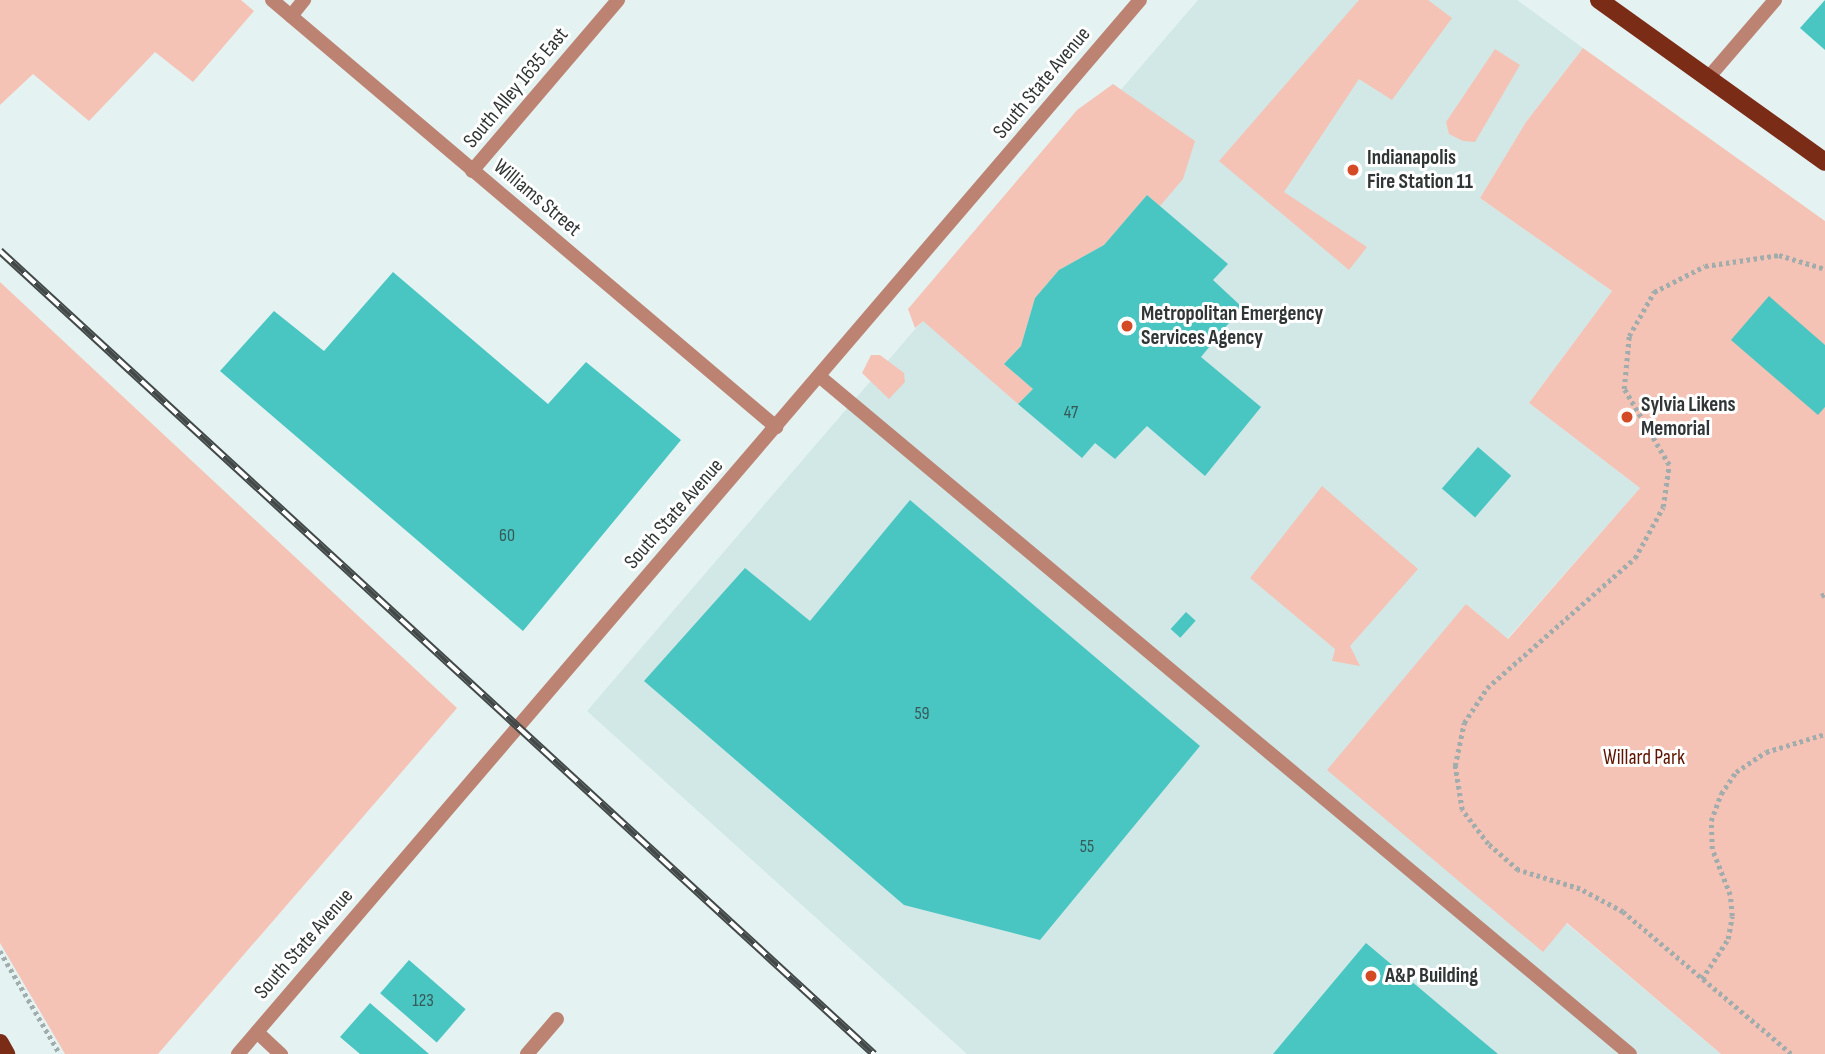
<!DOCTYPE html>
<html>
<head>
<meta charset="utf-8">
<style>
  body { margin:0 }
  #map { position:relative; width:1825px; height:1054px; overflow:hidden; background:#e4f3f2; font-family:"Sofia Sans Condensed",sans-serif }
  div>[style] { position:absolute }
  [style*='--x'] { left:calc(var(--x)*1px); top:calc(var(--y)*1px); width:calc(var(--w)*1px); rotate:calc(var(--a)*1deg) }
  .built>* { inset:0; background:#d1e8e7 }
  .green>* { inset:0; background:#f5c3b5 }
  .building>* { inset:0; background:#49c5c2; transform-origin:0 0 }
  .path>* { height:4.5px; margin-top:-2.25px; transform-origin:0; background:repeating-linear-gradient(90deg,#a1adac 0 3.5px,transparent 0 7px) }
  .service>* { height:14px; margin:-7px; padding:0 7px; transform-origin:7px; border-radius:7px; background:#bc8373 }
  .minor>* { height:14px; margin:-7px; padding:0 7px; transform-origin:7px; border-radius:7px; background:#bc8373 }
  .tertiary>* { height:14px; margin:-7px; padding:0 7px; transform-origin:7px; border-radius:7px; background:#bc8373 }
  .primary>* { height:18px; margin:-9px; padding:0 9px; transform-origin:9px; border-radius:9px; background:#7b2c17 }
  .rail>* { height:8px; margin-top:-4px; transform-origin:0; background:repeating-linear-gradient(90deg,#fff 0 16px,#424948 0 32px); box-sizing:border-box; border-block:2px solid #424948 }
  .dots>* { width:19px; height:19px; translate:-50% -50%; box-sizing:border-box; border:4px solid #fff; border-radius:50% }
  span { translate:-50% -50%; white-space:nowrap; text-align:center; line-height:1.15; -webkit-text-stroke:6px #fff; paint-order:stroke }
  .number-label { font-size:18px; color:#365a58 }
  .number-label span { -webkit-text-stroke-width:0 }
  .street-label { font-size:21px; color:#303635 }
  .poi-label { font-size:21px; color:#303635; font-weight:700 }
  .left { translate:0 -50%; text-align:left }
  .park-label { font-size:21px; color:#5f1400 }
</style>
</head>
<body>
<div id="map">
  <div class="built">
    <div style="clip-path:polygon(1198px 0,1517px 0,1583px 48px,1526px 122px,1480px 198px,1612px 291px,1529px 403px,1640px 488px,1507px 639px,1466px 604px,1542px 951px,1566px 923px,1721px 1054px,967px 1054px,587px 711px)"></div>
  </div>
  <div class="green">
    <div style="clip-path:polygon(0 0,241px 0,254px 11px,193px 82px,155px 52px,89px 121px,33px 74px,0 105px)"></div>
    <div style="clip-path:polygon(1359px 0,1428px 0,1452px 18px,1392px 100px,1359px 79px,1284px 192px,1367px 247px,1349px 270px,1219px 161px)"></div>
    <div style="clip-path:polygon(1583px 48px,1825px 221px,1825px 1054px,1721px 1054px,1567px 923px,1543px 952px,1327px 770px,1466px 604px,1508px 639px,1640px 488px,1529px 403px,1612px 291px,1480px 198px,1526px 122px)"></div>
    <div style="clip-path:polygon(1495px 49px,1520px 65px,1475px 142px,1463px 141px,1449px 134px,1446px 122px)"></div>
    <div style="clip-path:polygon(1113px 84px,1195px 141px,1183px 179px,1160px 206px,1147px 195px,1104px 245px,1059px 270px,1035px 298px,1021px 346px,1004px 364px,1033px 389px,1018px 404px,923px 321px,915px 328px,908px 309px,1077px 110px)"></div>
    <div style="clip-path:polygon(0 282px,457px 708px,158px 1054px,65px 1054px,0 943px)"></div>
    <div style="clip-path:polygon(871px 355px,880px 355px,904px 373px,905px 382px,889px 399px,862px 373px)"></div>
    <div style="clip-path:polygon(1322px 486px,1418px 569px,1350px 646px,1360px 666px,1332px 661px,1335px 649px,1250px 578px)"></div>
  </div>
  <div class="building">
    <div style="clip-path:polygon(1825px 0,1825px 50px,1800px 28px)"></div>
    <div style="clip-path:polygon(1147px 195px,1228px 264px,1213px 280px,1242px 307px,1201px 357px,1261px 407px,1205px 476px,1147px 426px,1115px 459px,1095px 443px,1082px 458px,1018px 404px,1033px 389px,1004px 364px,1021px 346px,1035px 298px,1059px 270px,1104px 245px)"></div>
    <div style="clip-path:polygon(393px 272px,548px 404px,586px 362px,681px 440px,523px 631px,220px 371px,274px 311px,324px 351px)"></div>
    <div style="clip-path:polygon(1769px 296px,1825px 345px,1825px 407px,1818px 415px,1731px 340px)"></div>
    <div style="left:1478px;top:447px;width:44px;height:55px;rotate:41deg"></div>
    <div style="clip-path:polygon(910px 500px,1200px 746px,1040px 940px,904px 905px,644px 681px,745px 568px,810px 621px)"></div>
    <div style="left:1186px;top:612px;width:13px;height:23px;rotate:42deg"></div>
    <div style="clip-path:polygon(1366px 943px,1474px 1034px,1498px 1054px,1273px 1054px)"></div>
    <div style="left:409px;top:960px;width:75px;height:44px;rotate:41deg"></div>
    <div style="clip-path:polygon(370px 1003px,429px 1054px,360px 1054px,340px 1037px)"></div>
  </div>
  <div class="path">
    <div style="--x:1821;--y:596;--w:4;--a:-27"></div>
    <div style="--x:0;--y:951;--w:119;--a:59.8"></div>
    <div style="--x:1702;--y:979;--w:48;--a:-57"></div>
    <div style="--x:1728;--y:939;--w:23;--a:-80"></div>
    <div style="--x:1732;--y:916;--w:21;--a:-95"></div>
    <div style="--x:1730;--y:895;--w:49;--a:-111.4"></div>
    <div style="--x:1712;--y:849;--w:28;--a:-92"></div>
    <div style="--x:1711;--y:821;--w:29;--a:-70"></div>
    <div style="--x:1721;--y:794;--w:27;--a:-56"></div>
    <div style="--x:1736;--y:772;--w:36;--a:-34"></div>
    <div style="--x:1766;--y:752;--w:62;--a:-17"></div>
    <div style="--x:1791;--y:1054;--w:220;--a:-139.8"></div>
    <div style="--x:1623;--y:912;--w:49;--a:-151.9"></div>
    <div style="--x:1580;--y:889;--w:65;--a:-163"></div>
    <div style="--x:1518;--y:870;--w:40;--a:-139"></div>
    <div style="--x:1488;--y:844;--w:43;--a:-127.4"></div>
    <div style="--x:1462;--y:810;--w:45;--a:-99"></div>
    <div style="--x:1455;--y:766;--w:44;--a:-78.2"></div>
    <div style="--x:1464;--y:723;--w:42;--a:-56.7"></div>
    <div style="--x:1487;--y:688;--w:197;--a:-41.3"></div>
    <div style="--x:1635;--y:558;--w:58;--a:-61.2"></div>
    <div style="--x:1663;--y:507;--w:42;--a:-81.9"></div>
    <div style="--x:1669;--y:465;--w:88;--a:-120.6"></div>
    <div style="--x:1624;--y:389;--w:53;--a:-84.6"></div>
    <div style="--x:1629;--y:336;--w:51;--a:-60.4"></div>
    <div style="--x:1654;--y:292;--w:57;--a:-27"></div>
    <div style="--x:1705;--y:266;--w:75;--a:-8.5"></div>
    <div style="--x:1779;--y:255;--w:48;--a:16.9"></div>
  </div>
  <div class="service">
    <div style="--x:472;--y:171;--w:225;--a:-49.5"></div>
    <div style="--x:819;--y:376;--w:1057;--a:39.9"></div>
    <div style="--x:527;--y:1054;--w:46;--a:-49.4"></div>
  </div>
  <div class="minor">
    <div style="--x:272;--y:0;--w:661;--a:40.27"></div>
    <div style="--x:291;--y:16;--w:21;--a:-51"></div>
    <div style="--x:1708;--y:78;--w:103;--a:-49.3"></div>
    <div style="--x:257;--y:1032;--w:33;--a:43"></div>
  </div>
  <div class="tertiary">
    <div style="--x:238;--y:1054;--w:1387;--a:-49.44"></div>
  </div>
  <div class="primary">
    <div style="--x:1599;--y:0;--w:278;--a:35.6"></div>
    <div style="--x:0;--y:1043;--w:13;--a:61"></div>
  </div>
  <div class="rail">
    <div style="--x:0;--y:251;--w:1187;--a:42.58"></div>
  </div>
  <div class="dots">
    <div style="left:1353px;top:170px;background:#d34a24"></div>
    <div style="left:1127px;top:326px;background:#d34a24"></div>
    <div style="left:1627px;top:417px;background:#d34a24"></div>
    <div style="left:1371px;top:976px;background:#d34a24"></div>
  </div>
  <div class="number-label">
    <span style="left:1071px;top:413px">47</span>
    <span style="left:507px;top:536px">60</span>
    <span style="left:922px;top:714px">59</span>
    <span style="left:1087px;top:847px">55</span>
    <span style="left:423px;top:1001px">123</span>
  </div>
  <div class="street-label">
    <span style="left:1042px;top:83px;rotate:-50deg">South State Avenue</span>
    <span style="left:516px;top:88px;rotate:-50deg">South Alley 1635 East</span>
    <span style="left:537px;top:198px;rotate:40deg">Williams Street</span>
    <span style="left:674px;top:514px;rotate:-49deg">South State Avenue</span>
    <span style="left:304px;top:944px;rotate:-49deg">South State Avenue</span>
  </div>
  <div class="poi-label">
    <span class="left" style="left:1367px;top:170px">Indianapolis<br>Fire Station 11</span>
    <span class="left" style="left:1141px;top:326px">Metropolitan Emergency<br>Services Agency</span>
    <span class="left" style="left:1641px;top:417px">Sylvia Likens<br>Memorial</span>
    <span class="left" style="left:1385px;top:976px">A&amp;P Building</span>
  </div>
  <div class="park-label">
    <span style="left:1644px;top:758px">Willard Park</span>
  </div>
</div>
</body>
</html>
